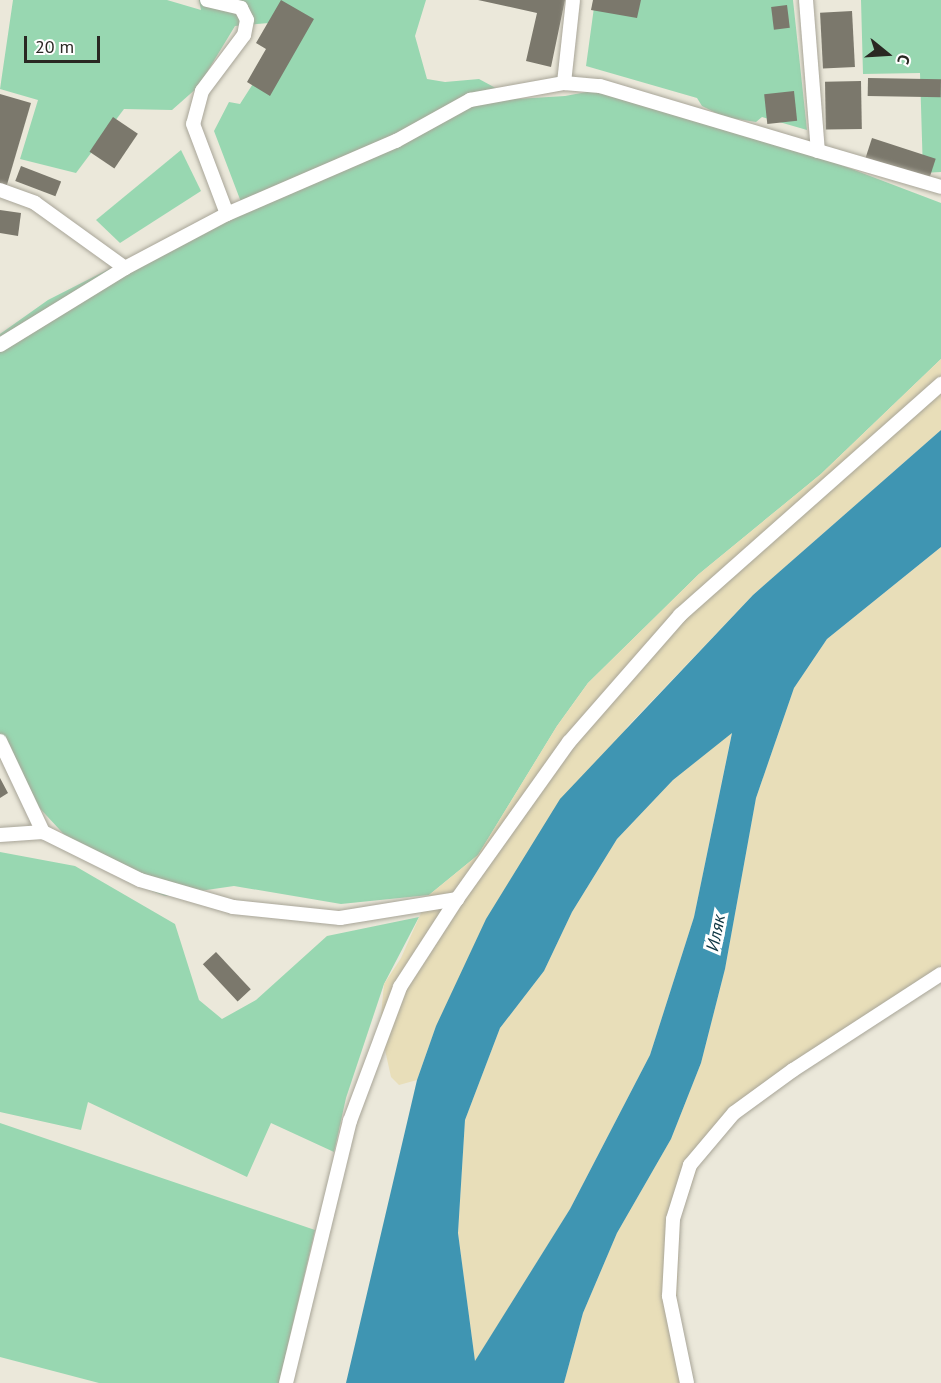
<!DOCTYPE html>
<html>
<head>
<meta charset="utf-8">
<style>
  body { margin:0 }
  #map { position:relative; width:941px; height:1383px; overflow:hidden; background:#ebe8da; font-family:"PT Sans",sans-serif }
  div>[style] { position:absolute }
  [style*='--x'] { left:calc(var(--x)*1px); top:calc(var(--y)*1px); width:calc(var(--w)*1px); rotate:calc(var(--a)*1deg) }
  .green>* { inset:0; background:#98d7b1 }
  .sand>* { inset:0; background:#e8deb9 }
  .water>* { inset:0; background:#3f95b2 }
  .building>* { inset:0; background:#7b786c; transform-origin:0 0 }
  .roads { filter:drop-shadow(0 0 2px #a8a598) drop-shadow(0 0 2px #a8a598) }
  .service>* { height:14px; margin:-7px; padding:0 7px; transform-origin:7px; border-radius:7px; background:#fff }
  span { translate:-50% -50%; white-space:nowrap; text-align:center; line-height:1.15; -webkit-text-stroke:6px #fff; paint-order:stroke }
  .water-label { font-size:18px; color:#0d3542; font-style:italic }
  .north { position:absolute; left:857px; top:24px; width:60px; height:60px; -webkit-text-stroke:4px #fff; paint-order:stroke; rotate:108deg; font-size:16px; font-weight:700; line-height:24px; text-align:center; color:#2a2823 }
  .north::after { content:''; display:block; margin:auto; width:21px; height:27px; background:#2a2823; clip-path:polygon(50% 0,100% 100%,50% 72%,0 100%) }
  .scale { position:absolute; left:24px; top:36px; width:76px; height:27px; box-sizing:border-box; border:3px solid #2a2823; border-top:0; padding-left:8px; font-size:18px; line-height:21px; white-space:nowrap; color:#2a2823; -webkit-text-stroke:4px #fff; paint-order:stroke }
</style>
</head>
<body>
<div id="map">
  <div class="green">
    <div style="clip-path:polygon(13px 0,167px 0,201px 10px,199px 0,426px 0,415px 36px,427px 79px,445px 82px,479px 79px,516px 99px,565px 96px,614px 87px,807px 152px,941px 203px,941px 359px,821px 474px,699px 574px,588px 683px,557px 726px,478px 855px,429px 895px,341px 904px,234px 886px,165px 896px,128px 882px,72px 843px,20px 787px,0 750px,0 334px,48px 300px,241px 202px,214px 131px,229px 102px,240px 104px,293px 21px,235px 26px,198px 87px,172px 110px,124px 109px,76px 173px,20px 159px,38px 100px,0 89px)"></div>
    <div style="clip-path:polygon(595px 0,793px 0,807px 130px,762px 117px,756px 122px,724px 117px,702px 106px,697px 98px,586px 66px)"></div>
    <div style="clip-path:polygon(861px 0,941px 0,941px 172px,923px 173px,920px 73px,863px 74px)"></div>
    <div style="clip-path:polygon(181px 150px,201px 191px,120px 243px,96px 220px)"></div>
    <div style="clip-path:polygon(0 852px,75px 866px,175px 924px,199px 1000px,222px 1019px,256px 1000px,327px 936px,419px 917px,384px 984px,346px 1098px,334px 1152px,271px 1123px,247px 1177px,88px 1102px,81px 1130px,0 1112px)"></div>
    <div style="clip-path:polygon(0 1123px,315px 1230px,279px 1383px,99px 1383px,0 1357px)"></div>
  </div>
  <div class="sand">
    <div style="clip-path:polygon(941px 359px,941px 430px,753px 595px,628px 726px,436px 1026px,417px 1080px,399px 1085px,391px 1077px,380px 1027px,384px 984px,401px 958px,429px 895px,478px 855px,557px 726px,588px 683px,699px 574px,821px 474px)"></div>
    <div style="clip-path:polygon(941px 547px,941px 980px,801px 1071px,742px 1114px,698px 1166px,680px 1220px,677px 1297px,689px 1383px,564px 1383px,583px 1313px,617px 1233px,671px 1139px,701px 1063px,725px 969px,756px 798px,794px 688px,827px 639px)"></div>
    <div style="clip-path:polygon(732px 732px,694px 917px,650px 1055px,570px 1209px,475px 1362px,458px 1233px,465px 1120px,500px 1028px,544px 971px,572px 912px,617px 839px,673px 780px)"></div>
  </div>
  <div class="water">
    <div style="clip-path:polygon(evenodd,941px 430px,941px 547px,827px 639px,794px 688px,756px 798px,725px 969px,701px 1063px,671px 1139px,617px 1233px,583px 1313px,564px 1383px,346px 1383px,417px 1080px,436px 1026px,486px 919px,560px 799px,753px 595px,941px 430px,732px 733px,694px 917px,650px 1055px,570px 1209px,475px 1361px,458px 1233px,465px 1120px,500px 1028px,544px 971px,572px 912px,617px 839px,673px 780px,732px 733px)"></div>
  </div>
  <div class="building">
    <div style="clip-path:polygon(281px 0,314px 19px,270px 96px,247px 82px,266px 49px,256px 43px)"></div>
    <div style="clip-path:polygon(478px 0,565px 0,551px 67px,526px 61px,537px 13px)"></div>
    <div style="clip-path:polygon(593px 0,641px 0,637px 18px,591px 10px)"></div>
    <div style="left:787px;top:5px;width:23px;height:16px;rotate:83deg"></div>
    <div style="left:852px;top:11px;width:56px;height:32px;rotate:87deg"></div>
    <div style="left:868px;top:78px;width:73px;height:18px;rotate:1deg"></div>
    <div style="left:861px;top:81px;width:48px;height:36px;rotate:89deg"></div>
    <div style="left:794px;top:91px;width:30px;height:30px;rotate:84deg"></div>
    <div style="clip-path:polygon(0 94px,31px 103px,6px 188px,0 187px)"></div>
    <div style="left:113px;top:117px;width:30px;height:42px;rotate:34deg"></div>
    <div style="left:872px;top:138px;width:67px;height:21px;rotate:18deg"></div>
    <div style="left:21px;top:166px;width:43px;height:16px;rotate:21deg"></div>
    <div style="clip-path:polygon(0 210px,21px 213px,18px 236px,0 233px)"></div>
    <div style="clip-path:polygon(0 778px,8px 793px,0 798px)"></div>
    <div style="left:216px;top:952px;width:51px;height:18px;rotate:47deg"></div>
  </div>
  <div class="roads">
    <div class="service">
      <div style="--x:207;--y:0;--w:35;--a:13"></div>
      <div style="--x:241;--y:8;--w:13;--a:63"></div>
      <div style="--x:247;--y:20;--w:15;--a:101"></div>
      <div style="--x:244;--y:35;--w:70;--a:126.9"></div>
      <div style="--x:202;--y:91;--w:34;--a:105"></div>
      <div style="--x:193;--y:124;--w:96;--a:69.3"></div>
      <div style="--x:806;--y:0;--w:151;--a:85.5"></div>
      <div style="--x:818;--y:151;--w:128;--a:16.3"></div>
      <div style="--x:564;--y:83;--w:83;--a:-83.8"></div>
      <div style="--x:0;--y:190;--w:37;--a:20"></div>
      <div style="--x:35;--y:203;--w:111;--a:35.8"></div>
      <div style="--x:0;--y:345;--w:147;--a:-31.6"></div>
      <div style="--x:125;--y:268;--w:115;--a:-27.9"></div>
      <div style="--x:227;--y:214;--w:184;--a:-23.4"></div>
      <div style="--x:396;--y:141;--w:85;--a:-29"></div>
      <div style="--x:470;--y:100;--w:96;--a:-10.3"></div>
      <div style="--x:564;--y:83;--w:36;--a:5"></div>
      <div style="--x:600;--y:86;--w:227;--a:16.6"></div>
      <div style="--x:0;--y:741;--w:101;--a:64.7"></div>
      <div style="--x:43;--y:832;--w:108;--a:26.3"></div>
      <div style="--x:140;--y:880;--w:97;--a:16.2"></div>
      <div style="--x:233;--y:907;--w:108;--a:5.9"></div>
      <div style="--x:340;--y:918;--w:119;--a:-9.2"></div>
      <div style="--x:0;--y:835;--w:43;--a:-4"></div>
      <div style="--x:286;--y:1383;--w:270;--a:-76.3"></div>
      <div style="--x:350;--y:1121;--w:143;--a:-69.5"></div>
      <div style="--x:400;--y:987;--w:105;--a:-57.1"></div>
      <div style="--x:457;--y:899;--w:193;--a:-54.5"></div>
      <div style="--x:569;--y:742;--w:169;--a:-48.8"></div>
      <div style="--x:680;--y:615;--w:349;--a:-41.5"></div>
      <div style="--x:687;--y:1383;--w:89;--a:-101.7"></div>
      <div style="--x:669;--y:1296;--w:77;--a:-87"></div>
      <div style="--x:673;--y:1219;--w:57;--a:-72.5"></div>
      <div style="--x:690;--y:1165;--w:68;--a:-49.8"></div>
      <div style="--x:734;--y:1113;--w:73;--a:-36.1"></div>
      <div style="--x:793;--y:1070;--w:176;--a:-33"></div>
    </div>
  </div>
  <div class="water-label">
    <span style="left:716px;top:933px;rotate:-79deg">Иляк</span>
  </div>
  <div class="north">С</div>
  <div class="scale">20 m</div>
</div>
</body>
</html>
